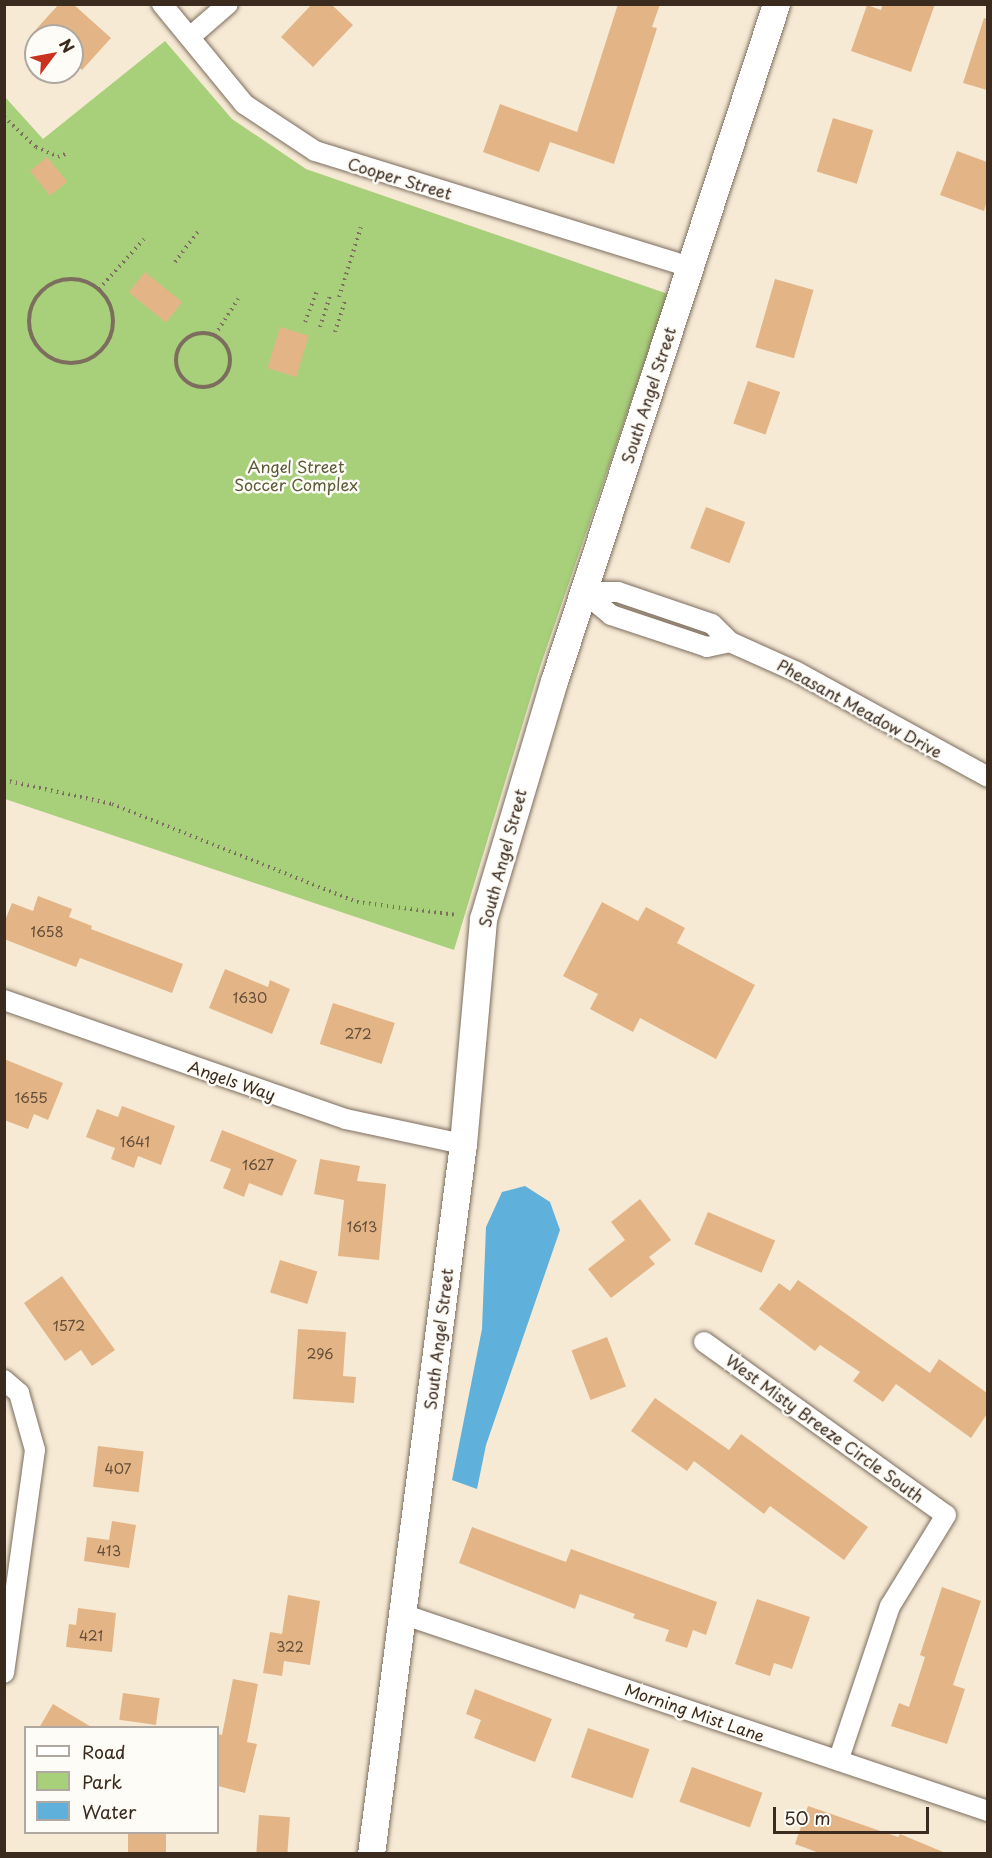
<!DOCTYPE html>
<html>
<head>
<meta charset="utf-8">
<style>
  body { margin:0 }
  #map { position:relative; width:992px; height:1858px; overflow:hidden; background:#f6ead5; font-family:"Playpen Sans",sans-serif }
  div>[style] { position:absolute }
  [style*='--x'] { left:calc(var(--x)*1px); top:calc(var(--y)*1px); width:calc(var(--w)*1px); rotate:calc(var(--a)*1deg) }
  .green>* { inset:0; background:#a8cf7a }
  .water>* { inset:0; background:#5fb0da }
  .building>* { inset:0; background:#e3b586; transform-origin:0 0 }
  .path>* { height:4px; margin-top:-2px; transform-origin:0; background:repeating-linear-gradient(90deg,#7c6d5e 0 1.5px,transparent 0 6px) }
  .path>.ring { margin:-2px; padding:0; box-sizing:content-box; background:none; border:4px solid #7c6d5e; border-radius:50% }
  .roads { filter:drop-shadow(0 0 2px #7c6d5e) drop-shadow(0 0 2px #7c6d5e) }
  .street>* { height:20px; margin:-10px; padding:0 10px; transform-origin:10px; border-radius:10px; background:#fff }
  .secondary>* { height:27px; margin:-13.5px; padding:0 13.5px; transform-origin:13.5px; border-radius:13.5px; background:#fff }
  span { translate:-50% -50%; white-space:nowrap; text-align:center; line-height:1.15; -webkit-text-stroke:5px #fdfcf7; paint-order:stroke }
  .number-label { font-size:14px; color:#654d38 }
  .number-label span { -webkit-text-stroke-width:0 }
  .street-label { font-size:16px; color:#3b2a1e }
  .park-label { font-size:16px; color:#5c5c3a }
  .frame { position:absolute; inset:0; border:6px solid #3b2a1e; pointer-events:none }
  .legend { position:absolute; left:24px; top:1726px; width:195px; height:108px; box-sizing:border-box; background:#fdfcf7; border:2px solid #afa8a0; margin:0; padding:8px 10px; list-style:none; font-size:18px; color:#3b2a1e }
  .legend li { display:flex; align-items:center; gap:12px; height:30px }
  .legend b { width:30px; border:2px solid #afa8a0 }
  .north { position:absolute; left:24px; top:24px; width:60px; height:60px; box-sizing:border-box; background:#fdfcf7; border:2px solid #afa8a0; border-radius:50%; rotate:58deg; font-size:16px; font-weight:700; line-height:24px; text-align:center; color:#3b2a1e }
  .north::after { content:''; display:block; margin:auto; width:21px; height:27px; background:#c8321e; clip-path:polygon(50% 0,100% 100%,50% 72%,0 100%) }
  .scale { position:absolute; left:773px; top:1807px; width:156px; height:27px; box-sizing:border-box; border:3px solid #3b2a1e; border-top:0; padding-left:8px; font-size:18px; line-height:21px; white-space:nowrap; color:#3b2a1e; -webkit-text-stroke:4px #fdfcf7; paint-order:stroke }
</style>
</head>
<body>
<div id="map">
  <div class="green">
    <div style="clip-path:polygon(165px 41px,232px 119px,306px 169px,668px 294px,540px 667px,454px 950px,5px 799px,5px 97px,43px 139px)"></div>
  </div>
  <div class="water">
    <div style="clip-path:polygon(525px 1186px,550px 1202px,560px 1230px,486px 1445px,477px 1489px,452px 1480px,482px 1329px,486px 1227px,502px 1192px)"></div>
  </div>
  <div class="building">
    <div style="clip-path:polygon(59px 4px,73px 4px,111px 38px,82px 70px,72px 60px,72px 36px,30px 36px)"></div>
    <div style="clip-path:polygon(312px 4px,331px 4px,353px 25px,313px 67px,281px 37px)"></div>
    <div style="clip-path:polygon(618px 4px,660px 4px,652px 27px,657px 28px,614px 164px,550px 142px,539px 172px,483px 152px,500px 104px,577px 132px)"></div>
    <div style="clip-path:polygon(883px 4px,935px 4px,911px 72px,851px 51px,867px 5px,881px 10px)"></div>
    <div style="clip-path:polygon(984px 18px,987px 19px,987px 90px,963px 83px)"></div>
    <div style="left:833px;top:118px;width:42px;height:56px;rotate:17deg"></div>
    <div style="clip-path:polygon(957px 151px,987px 162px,987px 201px,984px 211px,940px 195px)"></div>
    <div style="left:47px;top:157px;width:32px;height:22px;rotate:51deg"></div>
    <div style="left:145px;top:272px;width:48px;height:26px;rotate:39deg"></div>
    <div style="left:775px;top:279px;width:40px;height:71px;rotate:16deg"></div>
    <div style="left:280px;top:327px;width:30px;height:43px;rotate:17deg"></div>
    <div style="left:748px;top:381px;width:34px;height:45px;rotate:19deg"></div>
    <div style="left:706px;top:507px;width:42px;height:44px;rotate:21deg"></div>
    <div style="clip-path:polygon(38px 896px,72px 909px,69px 917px,92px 926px,91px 929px,183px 964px,172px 993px,80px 958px,76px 967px,4px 939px,4px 923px,12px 903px,33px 911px)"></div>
    <div style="clip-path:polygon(602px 902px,638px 921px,646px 907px,685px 928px,677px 943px,755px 985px,716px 1059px,640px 1018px,633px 1032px,590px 1009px,598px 994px,563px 976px)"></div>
    <div style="clip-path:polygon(225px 969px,268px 987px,270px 980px,290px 989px,272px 1034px,209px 1008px)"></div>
    <div style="left:333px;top:1003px;width:65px;height:43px;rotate:18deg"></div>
    <div style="clip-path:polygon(4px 1059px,63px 1083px,48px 1120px,34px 1114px,28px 1129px,4px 1120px)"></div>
    <div style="clip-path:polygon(122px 1106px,175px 1126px,161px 1165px,138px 1156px,134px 1168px,111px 1159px,115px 1148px,86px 1137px,97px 1109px,118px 1117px)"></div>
    <div style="clip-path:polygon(222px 1130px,297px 1160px,282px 1196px,249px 1183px,244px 1197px,223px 1188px,231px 1169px,210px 1161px)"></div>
    <div style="clip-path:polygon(320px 1159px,360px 1166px,357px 1181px,386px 1184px,379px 1260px,338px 1256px,344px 1200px,314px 1194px)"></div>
    <div style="clip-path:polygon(640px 1199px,671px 1240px,649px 1257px,655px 1264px,611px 1298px,588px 1269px,625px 1240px,611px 1222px)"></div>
    <div style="left:708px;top:1212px;width:73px;height:35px;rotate:23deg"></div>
    <div style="left:280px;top:1260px;width:39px;height:34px;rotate:17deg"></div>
    <div style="clip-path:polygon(62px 1276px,115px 1350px,92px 1366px,81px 1350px,65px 1361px,24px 1303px)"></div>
    <div style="clip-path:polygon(798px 1280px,930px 1373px,939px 1359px,987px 1393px,987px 1414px,971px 1438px,896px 1384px,883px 1402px,853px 1381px,860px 1372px,820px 1345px,815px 1351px,759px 1309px,779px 1283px,790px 1291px)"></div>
    <div style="clip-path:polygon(298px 1329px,346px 1332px,343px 1376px,356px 1377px,354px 1403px,293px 1399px)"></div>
    <div style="left:607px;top:1337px;width:53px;height:38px;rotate:69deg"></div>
    <div style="clip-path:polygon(655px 1398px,729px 1450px,741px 1434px,868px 1527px,844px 1560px,770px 1506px,764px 1514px,694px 1461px,687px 1471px,631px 1431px)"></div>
    <div style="left:98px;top:1446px;width:46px;height:41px;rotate:7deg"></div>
    <div style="clip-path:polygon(112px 1521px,136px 1525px,129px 1568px,84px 1561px,87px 1537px,109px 1540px)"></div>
    <div style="clip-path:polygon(472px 1527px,566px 1562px,571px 1549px,717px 1602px,706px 1635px,693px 1630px,687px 1648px,665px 1641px,669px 1630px,633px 1618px,635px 1614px,580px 1594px,575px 1609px,459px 1563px)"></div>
    <div style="clip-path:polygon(942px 1587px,981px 1601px,953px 1685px,965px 1689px,947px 1744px,891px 1726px,899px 1703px,909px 1707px,925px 1657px,920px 1655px)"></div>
    <div style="clip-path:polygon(288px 1595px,320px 1601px,310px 1665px,284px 1661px,282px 1676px,263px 1673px,270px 1632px,282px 1634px)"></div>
    <div style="clip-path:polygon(757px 1599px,810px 1617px,792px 1669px,774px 1663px,770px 1676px,735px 1664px)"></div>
    <div style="clip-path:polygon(78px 1608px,116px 1613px,112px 1652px,66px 1647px,69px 1624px,76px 1625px)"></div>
    <div style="clip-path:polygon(233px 1679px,258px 1684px,247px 1742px,257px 1744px,245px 1793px,218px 1786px,218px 1734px,222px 1735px)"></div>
    <div style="clip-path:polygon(475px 1689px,552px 1719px,535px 1762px,474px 1738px,481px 1720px,466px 1714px)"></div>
    <div style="left:123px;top:1693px;width:37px;height:27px;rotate:8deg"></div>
    <div style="clip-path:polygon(53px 1704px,93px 1728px,39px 1728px)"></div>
    <div style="left:588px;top:1728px;width:65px;height:52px;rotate:19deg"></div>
    <div style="left:692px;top:1767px;width:75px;height:37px;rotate:20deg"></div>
    <div style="clip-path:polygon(808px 1806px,898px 1837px,900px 1834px,948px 1854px,822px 1854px,795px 1844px)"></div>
    <div style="left:259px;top:1815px;width:31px;height:39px;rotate:4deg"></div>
    <div style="left:128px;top:1833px;width:38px;height:21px"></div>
  </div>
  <div class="path">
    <div style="--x:4;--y:117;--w:44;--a:43.2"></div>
    <div style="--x:36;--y:147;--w:24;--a:24"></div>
    <div style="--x:58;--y:157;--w:8;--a:-23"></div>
    <div style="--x:175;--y:262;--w:39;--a:-53"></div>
    <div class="ring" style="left:29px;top:279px;width:80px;height:80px"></div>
    <div style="--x:99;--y:289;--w:67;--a:-48"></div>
    <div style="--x:339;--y:297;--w:73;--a:-72.6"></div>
    <div style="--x:305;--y:322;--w:34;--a:-69"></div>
    <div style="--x:320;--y:327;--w:35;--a:-72"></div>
    <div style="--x:335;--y:332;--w:35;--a:-72"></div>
    <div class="ring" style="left:176px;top:333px;width:50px;height:50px"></div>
    <div style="--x:215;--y:335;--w:43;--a:-57.4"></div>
    <div style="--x:4;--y:780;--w:111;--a:12.5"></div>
    <div style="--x:112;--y:804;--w:264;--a:21.8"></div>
    <div style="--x:357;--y:902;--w:101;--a:7.4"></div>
  </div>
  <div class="roads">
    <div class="street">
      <div style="--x:162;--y:4;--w:129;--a:50.6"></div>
      <div style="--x:244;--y:104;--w:85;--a:33.5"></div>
      <div style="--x:315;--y:151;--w:393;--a:17.2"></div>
      <div style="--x:190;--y:37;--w:50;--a:-41"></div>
      <div style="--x:583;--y:592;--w:35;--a:0"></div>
      <div style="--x:618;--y:592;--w:99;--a:18.8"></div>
      <div style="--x:712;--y:624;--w:25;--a:45"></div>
      <div style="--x:730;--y:642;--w:73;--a:24.1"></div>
      <div style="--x:797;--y:672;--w:218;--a:28.8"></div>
      <div style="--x:583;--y:592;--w:36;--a:39"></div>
      <div style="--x:611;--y:615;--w:101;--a:18.4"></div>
      <div style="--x:707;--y:647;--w:24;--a:-12"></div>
      <div style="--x:4;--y:1000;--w:362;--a:19.2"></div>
      <div style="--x:346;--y:1119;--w:120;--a:12.1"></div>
      <div style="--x:704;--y:1342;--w:297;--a:35.6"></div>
      <div style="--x:946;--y:1515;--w:107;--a:121.6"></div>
      <div style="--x:890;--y:1606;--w:163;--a:108.5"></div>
      <div style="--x:4;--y:1380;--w:20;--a:41"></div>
      <div style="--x:19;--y:1393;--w:59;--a:74.3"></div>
      <div style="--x:35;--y:1450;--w:225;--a:97.9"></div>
      <div style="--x:402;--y:1614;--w:618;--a:18.58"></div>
    </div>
    <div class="secondary">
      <div style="--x:371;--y:1854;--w:716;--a:-82.62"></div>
      <div style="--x:463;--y:1144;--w:226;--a:-84.9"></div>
      <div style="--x:483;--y:919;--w:248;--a:-73.4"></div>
      <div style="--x:554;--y:681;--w:712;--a:-71.84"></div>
    </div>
  </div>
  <div class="number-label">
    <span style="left:47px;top:932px">1658</span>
    <span style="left:250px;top:998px">1630</span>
    <span style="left:358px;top:1034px">272</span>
    <span style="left:31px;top:1098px">1655</span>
    <span style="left:135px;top:1142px">1641</span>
    <span style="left:258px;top:1165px">1627</span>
    <span style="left:362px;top:1227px">1613</span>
    <span style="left:69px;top:1326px">1572</span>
    <span style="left:320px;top:1354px">296</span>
    <span style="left:118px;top:1469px">407</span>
    <span style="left:109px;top:1551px">413</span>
    <span style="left:91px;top:1636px">421</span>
    <span style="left:290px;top:1647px">322</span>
  </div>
  <div class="street-label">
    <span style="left:400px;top:178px;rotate:17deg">Cooper Street</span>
    <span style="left:648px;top:395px;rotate:-72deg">South Angel Street</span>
    <span style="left:860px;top:708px;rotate:29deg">Pheasant Meadow Drive</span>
    <span style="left:502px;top:858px;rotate:-75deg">South Angel Street</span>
    <span style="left:232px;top:1080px;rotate:19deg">Angels Way</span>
    <span style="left:438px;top:1339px;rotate:-83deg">South Angel Street</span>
    <span style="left:825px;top:1428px;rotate:36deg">West Misty Breeze Circle South</span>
    <span style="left:695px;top:1712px;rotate:19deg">Morning Mist Lane</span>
  </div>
  <div class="park-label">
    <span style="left:296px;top:475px">Angel Street<br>Soccer Complex</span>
  </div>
  <div class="frame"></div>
  <ul class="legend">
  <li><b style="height:8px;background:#fff"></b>Road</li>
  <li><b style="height:16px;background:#a8cf7a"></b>Park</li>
  <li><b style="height:16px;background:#5fb0da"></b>Water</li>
  </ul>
  <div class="north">N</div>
  <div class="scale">50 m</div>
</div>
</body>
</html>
